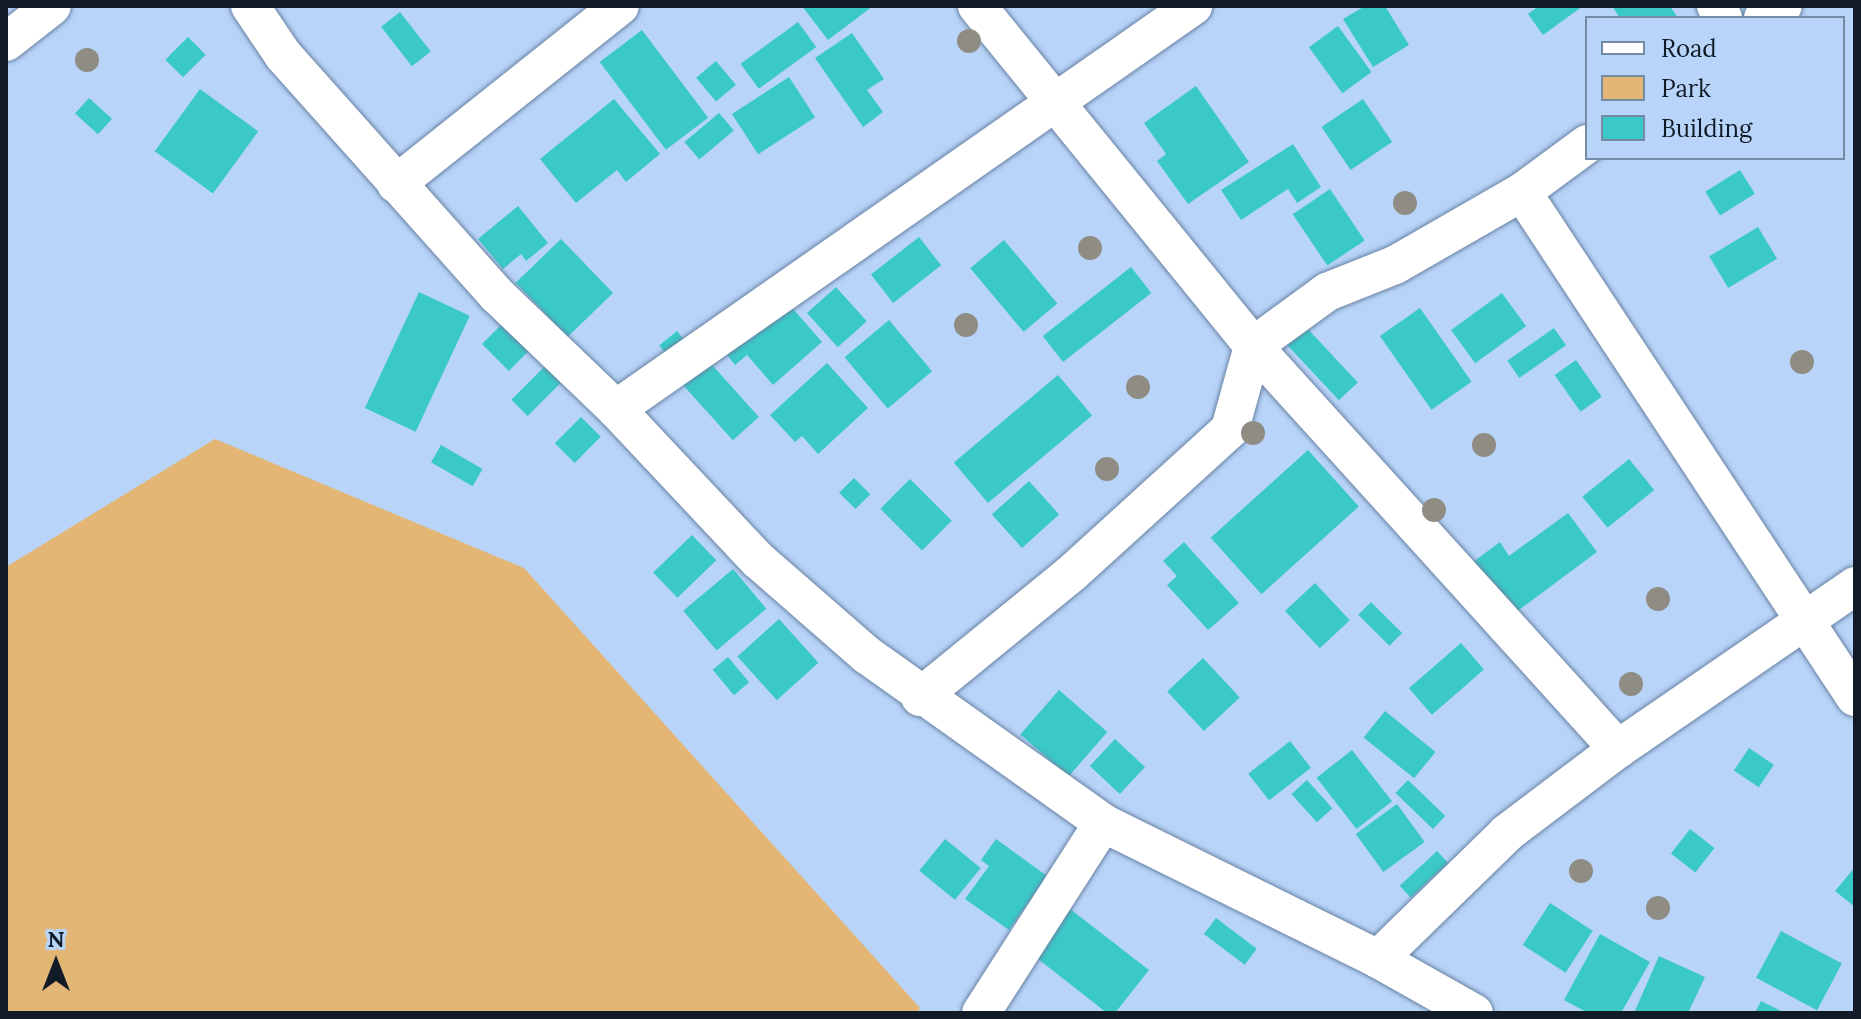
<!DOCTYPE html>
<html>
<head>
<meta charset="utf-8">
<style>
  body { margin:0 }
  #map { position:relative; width:1861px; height:1019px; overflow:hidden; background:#b8d4f8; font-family:Lora,serif }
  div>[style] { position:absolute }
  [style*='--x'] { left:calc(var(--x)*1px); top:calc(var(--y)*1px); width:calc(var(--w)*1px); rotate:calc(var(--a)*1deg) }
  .green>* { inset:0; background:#e4b675 }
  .building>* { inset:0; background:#3bc9c8; transform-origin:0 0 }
  .roads { filter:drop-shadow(0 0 2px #6882a3) drop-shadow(0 0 2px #6882a3) }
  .street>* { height:38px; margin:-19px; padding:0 19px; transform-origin:19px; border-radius:19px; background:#fff }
  .trees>* { width:24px; height:24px; margin:-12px; border-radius:50%; background:#8f8c84 }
  span { translate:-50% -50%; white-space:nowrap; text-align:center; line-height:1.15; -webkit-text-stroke:7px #b8d4f8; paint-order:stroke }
  .frame { position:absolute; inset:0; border:8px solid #111b28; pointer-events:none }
  .legend { position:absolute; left:1585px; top:16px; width:260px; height:144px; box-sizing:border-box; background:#b8d4f8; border:2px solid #758aa5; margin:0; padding:10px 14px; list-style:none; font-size:24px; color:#111b28 }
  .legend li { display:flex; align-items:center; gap:16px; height:40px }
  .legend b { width:40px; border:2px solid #758aa5 }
  .north { position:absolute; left:16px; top:923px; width:80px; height:80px; -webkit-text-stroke:6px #b8d4f8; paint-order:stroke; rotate:0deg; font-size:22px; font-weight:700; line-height:32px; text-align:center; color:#111b28 }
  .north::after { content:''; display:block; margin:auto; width:28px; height:36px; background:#111b28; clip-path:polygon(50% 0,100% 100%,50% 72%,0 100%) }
</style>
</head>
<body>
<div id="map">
  <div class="green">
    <div style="clip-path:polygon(215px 439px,524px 568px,920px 1008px,917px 1013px,6px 1013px,6px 567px)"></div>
  </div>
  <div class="building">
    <div style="clip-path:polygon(802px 6px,873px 6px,828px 40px)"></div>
    <div style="clip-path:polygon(1365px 6px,1385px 6px,1409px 45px,1373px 67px,1343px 19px)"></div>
    <div style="clip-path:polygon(1539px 6px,1583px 6px,1543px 35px,1528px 14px)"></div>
    <div style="clip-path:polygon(1612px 6px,1670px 6px,1678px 18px,1620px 18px)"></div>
    <div style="left:400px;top:12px;width:50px;height:24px;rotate:52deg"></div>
    <div style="left:798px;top:22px;width:31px;height:71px;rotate:54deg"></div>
    <div style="left:1338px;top:26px;width:57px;height:36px;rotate:54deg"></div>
    <div style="left:642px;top:30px;width:110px;height:53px;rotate:53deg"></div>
    <div style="clip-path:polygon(852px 33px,884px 79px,867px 90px,883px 112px,863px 127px,815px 58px)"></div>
    <div style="left:188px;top:37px;width:25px;height:32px;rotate:45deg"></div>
    <div style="left:716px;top:61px;width:31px;height:26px;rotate:50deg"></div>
    <div style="left:789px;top:77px;width:48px;height:68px;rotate:57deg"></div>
    <div style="clip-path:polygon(1196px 86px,1249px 162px,1188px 204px,1157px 161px,1166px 154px,1144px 123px)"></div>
    <div style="left:200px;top:89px;width:72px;height:77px;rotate:36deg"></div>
    <div style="left:89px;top:98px;width:31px;height:21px;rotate:42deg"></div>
    <div style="clip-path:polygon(614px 99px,660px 154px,626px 182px,617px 170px,576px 203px,540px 159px)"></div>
    <div style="left:1363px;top:99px;width:52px;height:50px;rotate:56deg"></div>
    <div style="left:719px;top:113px;width:23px;height:45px;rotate:50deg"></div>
    <div style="clip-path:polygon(1293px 144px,1321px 187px,1297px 203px,1288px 189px,1241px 220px,1221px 190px)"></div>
    <div style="left:1740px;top:170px;width:28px;height:41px;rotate:58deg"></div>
    <div style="left:1330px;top:189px;width:62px;height:45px;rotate:56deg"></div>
    <div style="clip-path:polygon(518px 206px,548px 243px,526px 261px,521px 254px,503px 269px,478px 239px)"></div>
    <div style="left:1758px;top:227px;width:37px;height:57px;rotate:59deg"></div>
    <div style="left:919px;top:237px;width:36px;height:61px;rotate:52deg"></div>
    <div style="left:561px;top:239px;width:75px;height:63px;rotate:46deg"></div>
    <div style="left:1004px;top:240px;width:83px;height:44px;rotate:50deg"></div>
    <div style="left:1131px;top:267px;width:33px;height:112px;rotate:52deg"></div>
    <div style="left:836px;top:287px;width:46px;height:39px;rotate:48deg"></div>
    <div style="left:419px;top:292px;width:56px;height:128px;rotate:25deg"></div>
    <div style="left:1502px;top:293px;width:41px;height:63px;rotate:54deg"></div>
    <div style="clip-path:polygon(782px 296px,822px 342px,773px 385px,747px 355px,735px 365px,718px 343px)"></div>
    <div style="left:1420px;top:308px;width:90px;height:49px;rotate:55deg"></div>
    <div style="left:506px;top:320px;width:38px;height:34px;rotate:45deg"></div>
    <div style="left:889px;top:320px;width:67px;height:58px;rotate:50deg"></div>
    <div style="left:1306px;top:327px;width:76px;height:26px;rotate:47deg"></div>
    <div style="left:1554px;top:328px;width:21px;height:57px;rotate:55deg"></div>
    <div style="left:677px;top:331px;width:22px;height:23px;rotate:51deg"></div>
    <div style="left:704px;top:356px;width:82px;height:35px;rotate:48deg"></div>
    <div style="left:1576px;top:360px;width:45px;height:26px;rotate:55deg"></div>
    <div style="clip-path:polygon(827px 363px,868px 408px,818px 454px,802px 436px,795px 442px,770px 415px)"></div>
    <div style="left:546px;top:365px;width:23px;height:49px;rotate:45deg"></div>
    <div style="left:1058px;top:375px;width:53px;height:136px;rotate:50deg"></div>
    <div style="left:581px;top:417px;width:28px;height:37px;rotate:45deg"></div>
    <div style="left:441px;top:445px;width:48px;height:20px;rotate:30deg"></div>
    <div style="left:1308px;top:450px;width:76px;height:131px;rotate:48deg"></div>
    <div style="left:1629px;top:459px;width:40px;height:60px;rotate:51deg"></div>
    <div style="left:854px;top:478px;width:23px;height:21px;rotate:45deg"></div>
    <div style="left:910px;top:479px;width:59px;height:42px;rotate:45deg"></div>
    <div style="left:1029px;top:481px;width:45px;height:50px;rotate:48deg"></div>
    <div style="clip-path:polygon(1568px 513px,1597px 552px,1508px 618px,1469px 565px,1500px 542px,1509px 556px)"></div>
    <div style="left:692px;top:535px;width:35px;height:54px;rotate:46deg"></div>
    <div style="clip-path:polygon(1184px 542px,1239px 603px,1208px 630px,1167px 585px,1177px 576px,1163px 561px)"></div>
    <div style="left:733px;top:569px;width:52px;height:65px;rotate:50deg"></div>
    <div style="left:1315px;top:583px;width:51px;height:41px;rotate:47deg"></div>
    <div style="left:1371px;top:602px;width:44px;height:18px;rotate:45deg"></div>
    <div style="left:779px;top:619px;width:59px;height:56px;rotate:48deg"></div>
    <div style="left:1461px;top:643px;width:35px;height:69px;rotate:49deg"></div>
    <div style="left:728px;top:657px;width:33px;height:20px;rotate:50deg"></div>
    <div style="left:1203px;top:658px;width:54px;height:49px;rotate:47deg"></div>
    <div style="left:1059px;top:690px;width:64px;height:59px;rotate:41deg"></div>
    <div style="left:1385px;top:711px;width:65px;height:34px;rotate:39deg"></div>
    <div style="left:1115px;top:739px;width:41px;height:37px;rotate:43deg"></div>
    <div style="left:1290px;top:741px;width:34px;height:53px;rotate:52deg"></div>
    <div style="left:1749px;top:748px;width:30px;height:27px;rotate:34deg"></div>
    <div style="left:1352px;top:750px;width:65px;height:45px;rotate:52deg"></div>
    <div style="left:1307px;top:780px;width:38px;height:21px;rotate:48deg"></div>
    <div style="left:1408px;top:780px;width:52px;height:18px;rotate:44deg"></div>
    <div style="left:1397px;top:804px;width:47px;height:51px;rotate:54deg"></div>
    <div style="left:1690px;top:829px;width:31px;height:31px;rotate:38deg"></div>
    <div style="left:945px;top:839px;width:46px;height:41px;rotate:39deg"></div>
    <div style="clip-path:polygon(996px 839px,1047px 876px,1009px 930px,965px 899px,989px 866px,981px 860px)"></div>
    <div style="left:1437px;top:851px;width:16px;height:51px;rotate:47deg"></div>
    <div style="clip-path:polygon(1855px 867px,1855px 907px,1835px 891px)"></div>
    <div style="left:1550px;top:903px;width:51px;height:50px;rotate:33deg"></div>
    <div style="clip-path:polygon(1070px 909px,1149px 970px,1115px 1013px,1107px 1013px,1033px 955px)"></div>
    <div style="left:1216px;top:918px;width:51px;height:20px;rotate:37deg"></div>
    <div style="left:1781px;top:931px;width:69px;height:53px;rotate:28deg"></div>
    <div style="clip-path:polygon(1600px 934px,1650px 962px,1621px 1013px,1588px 1013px,1564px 1000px)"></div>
    <div style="clip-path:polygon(1659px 956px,1705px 977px,1688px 1013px,1634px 1013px)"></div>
    <div style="clip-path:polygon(1761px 1001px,1785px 1013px,1755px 1013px)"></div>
  </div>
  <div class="roads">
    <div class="street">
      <div style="--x:250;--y:6;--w:59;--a:56"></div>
      <div style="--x:283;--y:55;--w:322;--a:48.3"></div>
      <div style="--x:497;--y:295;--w:165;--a:43.8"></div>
      <div style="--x:616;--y:409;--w:207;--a:46.8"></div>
      <div style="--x:758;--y:560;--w:145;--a:41.1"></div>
      <div style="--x:867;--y:655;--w:290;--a:35.4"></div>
      <div style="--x:1103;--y:823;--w:307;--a:26.3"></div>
      <div style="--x:1378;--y:959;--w:110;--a:29.4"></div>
      <div style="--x:977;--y:6;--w:438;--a:50.9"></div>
      <div style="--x:1253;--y:346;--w:544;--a:47.83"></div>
      <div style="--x:1716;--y:6;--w:14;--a:60"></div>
      <div style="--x:1763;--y:18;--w:23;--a:-31"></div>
      <div style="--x:6;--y:42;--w:58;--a:-38"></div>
      <div style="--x:396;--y:184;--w:286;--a:-38.5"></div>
      <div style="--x:1522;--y:192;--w:605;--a:56.6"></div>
      <div style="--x:616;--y:409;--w:704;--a:-34.93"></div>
      <div style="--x:920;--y:697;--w:196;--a:-39.2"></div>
      <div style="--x:1072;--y:573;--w:214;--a:-42.3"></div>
      <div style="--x:1230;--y:429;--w:86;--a:-74.5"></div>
      <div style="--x:1253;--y:346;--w:92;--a:-36.1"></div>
      <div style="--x:1327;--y:292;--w:73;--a:-21.7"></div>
      <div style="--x:1395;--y:265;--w:146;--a:-29.9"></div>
      <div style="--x:1522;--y:192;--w:81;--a:-36.4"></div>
      <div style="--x:1378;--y:959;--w:180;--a:-44.3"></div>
      <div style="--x:1507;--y:833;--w:139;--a:-37.1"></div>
      <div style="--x:1618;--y:749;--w:288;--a:-34.5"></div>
      <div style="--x:981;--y:1013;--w:226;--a:-57.3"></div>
    </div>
  </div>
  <div class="trees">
    <div style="left:969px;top:41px"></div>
    <div style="left:87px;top:60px"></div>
    <div style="left:1405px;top:203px"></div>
    <div style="left:1090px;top:248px"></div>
    <div style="left:966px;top:325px"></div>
    <div style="left:1802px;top:362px"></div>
    <div style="left:1138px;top:387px"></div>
    <div style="left:1253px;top:433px"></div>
    <div style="left:1484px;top:445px"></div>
    <div style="left:1107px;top:469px"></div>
    <div style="left:1434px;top:510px"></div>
    <div style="left:1658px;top:599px"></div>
    <div style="left:1631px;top:684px"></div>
    <div style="left:1581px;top:871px"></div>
    <div style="left:1658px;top:908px"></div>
  </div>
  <div class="frame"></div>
  <ul class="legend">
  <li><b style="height:10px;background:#fff"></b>Road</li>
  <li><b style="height:22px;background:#e4b675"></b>Park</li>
  <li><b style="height:22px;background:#3bc9c8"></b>Building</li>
  </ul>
  <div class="north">N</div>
</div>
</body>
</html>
